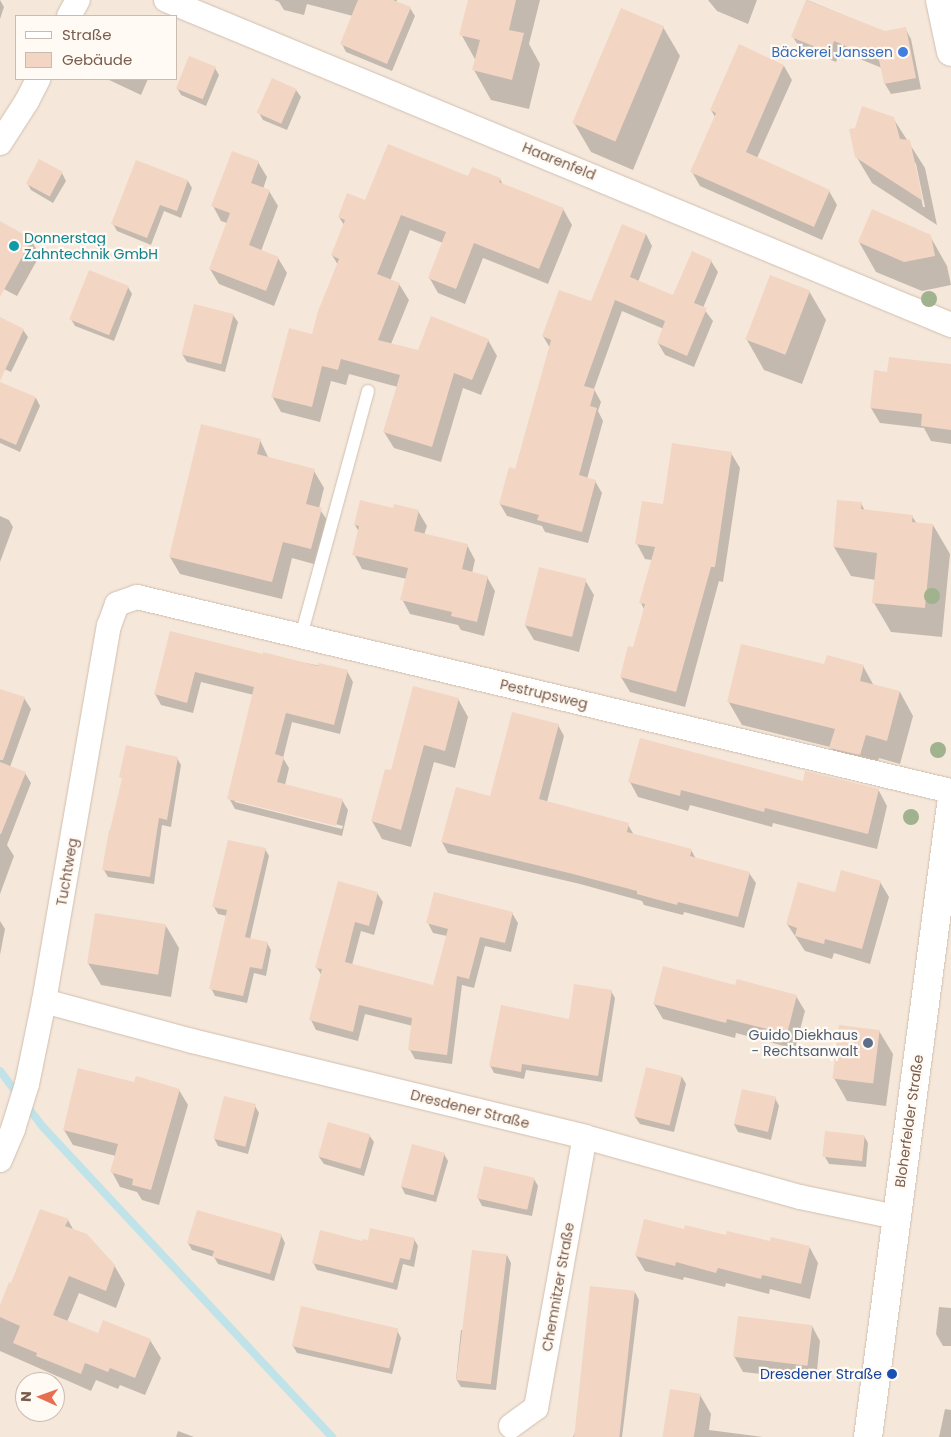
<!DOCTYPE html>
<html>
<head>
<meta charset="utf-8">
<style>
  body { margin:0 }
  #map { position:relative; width:951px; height:1437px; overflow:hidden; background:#fdf6ec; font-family:Poppins,sans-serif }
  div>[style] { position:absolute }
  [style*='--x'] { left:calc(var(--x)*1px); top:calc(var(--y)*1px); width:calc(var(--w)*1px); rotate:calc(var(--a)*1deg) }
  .residential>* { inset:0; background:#f5e8da }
  .shadow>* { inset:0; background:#0003 }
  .stream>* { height:8px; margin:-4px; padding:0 4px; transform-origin:4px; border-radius:4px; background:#bfe3e8 }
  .building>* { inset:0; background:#f3d5c3; transform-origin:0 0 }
  .roads { filter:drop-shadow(0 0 1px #d1beb0) drop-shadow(0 0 1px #d1beb0) }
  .lane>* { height:12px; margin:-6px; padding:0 6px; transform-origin:6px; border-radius:6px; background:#fff }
  .street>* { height:24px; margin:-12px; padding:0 12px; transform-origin:12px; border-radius:12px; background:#fff }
  .secondary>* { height:28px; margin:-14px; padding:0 14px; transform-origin:14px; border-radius:14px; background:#fff }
  .trees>* { width:16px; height:16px; margin:-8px; border-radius:50%; background:#a0b28e }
  .dots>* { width:14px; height:14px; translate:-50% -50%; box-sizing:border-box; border:2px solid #fffaf3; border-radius:50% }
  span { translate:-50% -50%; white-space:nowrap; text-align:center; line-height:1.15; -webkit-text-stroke:4.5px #fffaf3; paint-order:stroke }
  .shop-label { font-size:14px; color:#366cbe }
  .right { translate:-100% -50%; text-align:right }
  .street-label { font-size:14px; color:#7a5c4d }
  .culture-label { font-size:14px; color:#0d838f }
  .left { translate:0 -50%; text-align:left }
  .service-label { font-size:14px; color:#4e5e75 }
  .transit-label { font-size:14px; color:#164399 }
  .legend { position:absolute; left:15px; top:15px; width:162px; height:65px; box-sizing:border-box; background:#fffaf3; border:1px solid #cabbb1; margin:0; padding:6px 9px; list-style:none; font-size:15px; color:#7a5c4d }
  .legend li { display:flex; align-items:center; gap:10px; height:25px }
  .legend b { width:25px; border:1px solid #cabbb1 }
  .north { position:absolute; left:15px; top:1372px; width:50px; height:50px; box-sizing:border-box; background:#fffaf3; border:1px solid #cabbb1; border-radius:50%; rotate:272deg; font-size:14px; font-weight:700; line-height:20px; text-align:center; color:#7a5c4d }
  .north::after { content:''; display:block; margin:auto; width:18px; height:22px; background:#e76f51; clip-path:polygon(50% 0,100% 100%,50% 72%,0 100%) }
</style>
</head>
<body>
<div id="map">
  <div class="residential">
    <div style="clip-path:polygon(evenodd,0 0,951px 0,951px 1437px,0 1437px,0 0,16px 16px,176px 16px,176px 79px,16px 79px,16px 16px,0 0,25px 1382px,55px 1382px,55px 1412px,25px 1412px,25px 1382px)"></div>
  </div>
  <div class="shadow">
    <div style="clip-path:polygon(0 0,4px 7px,0 19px)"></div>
    <div style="clip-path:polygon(274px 0,397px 0,396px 3px,410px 8px,415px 16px,392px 71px,346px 52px,342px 44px,353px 16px,307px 4px,304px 15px,284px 10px,279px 2px)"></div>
    <div style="clip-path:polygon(469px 0,540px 0,529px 44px,540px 64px,529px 109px,491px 100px,474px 70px,476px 61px,461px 34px)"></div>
    <div style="clip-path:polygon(708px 0,757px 0,748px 24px,717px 11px)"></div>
    <div style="clip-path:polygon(807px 0,885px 32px,905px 28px,911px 39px,921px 89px,891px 94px,885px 84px,882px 68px,840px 51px,836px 62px,799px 47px,793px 37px)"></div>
    <div style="clip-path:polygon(663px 27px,680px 56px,633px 170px,591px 152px,574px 123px)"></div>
    <div style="clip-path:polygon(784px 66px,792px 80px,757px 158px,829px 191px,837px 205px,822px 240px,700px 186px,692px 172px,715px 117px,711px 110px)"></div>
    <div style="clip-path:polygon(215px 68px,219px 75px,206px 106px,181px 95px,177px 88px)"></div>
    <div style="clip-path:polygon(107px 79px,148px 79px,141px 95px)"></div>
    <div style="clip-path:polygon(296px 90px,301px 97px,287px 130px,263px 120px,259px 113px)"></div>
    <div style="clip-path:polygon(evenodd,893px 118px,925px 168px,937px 225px,872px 183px,856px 156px,893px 118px,913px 160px,916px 164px,925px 207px,923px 207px,913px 160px)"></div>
    <div style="clip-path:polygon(40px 160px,62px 173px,66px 181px,53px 203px,31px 190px,27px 183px)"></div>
    <div style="clip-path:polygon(258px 162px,267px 177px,263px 189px,269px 191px,278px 206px,261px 251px,278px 258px,287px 273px,274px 306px,219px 284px,210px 269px,227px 223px,221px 221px,213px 206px)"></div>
    <div style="clip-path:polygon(469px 178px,500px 179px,503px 185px,563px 209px,572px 225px,548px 284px,483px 258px,465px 304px,438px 293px,429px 277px,443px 243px,410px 230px,390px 281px,399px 284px,409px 300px,391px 344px,418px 351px,488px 340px,497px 356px,481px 395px,463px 388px,441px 462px,394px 448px,384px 432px,398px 387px,349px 374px,346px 385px,331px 381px,320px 422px,281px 412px,272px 396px,313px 335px,338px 265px,332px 255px,344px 225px,339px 217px,366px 202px)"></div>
    <div style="clip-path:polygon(188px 181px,192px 188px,181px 218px,164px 211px,151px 245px,117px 231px,113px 224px)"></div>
    <div style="clip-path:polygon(0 222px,31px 240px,40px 255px,17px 296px,0 287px)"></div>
    <div style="clip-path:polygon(646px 234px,652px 246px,638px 282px,674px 296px,711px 261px,718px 272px,703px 308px,713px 321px,694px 367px,665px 355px,658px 343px,664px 329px,622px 311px,594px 389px,601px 402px,598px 411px,603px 421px,587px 479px,595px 481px,602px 493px,588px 543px,545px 532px,542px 526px,507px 516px,500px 504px,516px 471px,550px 348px,543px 336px,592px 303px)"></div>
    <div style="clip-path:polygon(930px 236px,947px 266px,951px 285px,922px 291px,876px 272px,859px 242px)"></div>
    <div style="clip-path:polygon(128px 287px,132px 294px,114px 341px,75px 326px,71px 319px)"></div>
    <div style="clip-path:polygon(809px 291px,826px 320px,802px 384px,764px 370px,747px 340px)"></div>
    <div style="clip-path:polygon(233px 315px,238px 322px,225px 372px,187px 362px,182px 354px)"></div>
    <div style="clip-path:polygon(0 319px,23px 330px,28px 337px,11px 372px,0 367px)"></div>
    <div style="clip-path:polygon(951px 365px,951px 444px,931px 441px,924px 428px,880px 423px,871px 408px)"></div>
    <div style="clip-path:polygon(0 383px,36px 398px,40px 406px,20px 452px,0 443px)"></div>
    <div style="clip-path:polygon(260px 440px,269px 459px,314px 471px,324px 488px,319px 508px,331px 526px,321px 566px,292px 558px,282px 599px,180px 574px,170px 557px)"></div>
    <div style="clip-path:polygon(731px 453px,740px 468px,723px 582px,719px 581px,685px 707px,630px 692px,621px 677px,634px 649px,644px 609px,641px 603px,652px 560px,645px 559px,637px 544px,664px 505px)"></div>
    <div style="clip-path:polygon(861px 503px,865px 511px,912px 516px,917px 524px,933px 525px,950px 554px,942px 637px,891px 632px,874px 603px,876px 580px,851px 576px,834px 547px)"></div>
    <div style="clip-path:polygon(418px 511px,427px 526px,424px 535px,467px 545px,475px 560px,472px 573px,487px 577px,495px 591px,484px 636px,461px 630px,458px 625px,410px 614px,402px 599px,407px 579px,362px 569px,354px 554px,359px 532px,355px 525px)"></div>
    <div style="clip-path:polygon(0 516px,9px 520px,13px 527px,0 562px)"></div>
    <div style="clip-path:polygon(585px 580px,594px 595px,579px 652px,534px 640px,525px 625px)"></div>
    <div style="clip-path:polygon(evenodd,171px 632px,264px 655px,347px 671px,353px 682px,340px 734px,292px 722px,283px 758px,289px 768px,285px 785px,342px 800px,348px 810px,342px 836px,235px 809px,229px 798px,254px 695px,201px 682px,193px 713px,161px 705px,155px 694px,171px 632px,235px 799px,343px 826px,342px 829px,235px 802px,235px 799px)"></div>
    <div style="clip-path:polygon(825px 665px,863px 666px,874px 686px,900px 692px,913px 716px,900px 764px,879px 758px,874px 778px,844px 771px,830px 747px,742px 725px,728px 701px)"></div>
    <div style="clip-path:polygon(0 690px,24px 698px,31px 709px,10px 767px,25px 773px,31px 783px,7px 845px,14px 856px,0 894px)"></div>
    <div style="clip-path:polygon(458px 699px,468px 717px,455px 768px,434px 762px,411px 847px,382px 839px,372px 821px,392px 772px)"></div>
    <div style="clip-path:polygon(558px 725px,564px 736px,547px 802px,628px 825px,634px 835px,691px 850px,696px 859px,749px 873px,756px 883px,744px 928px,684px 912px,683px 915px,644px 905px,642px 901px,580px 884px,448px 853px,442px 842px,491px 798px)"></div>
    <div style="clip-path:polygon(177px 758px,181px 765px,171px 827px,162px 825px,154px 884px,108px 877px,104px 870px,123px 780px,121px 777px)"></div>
    <div style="clip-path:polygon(806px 773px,879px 791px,887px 806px,877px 849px,773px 823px,772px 827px,690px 805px,688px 811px,638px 797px,630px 782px,804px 782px)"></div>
    <div style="clip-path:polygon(265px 849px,269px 856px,250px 939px,267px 943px,271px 950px,266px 976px,254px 973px,247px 1003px,215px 996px,211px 988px,227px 916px,218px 914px,214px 907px)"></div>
    <div style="clip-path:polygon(880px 882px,889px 897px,870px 964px,834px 953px,832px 959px,805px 951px,787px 924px,835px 894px)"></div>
    <div style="clip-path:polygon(377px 893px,383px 902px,374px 935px,361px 931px,352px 965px,434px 987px,447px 936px,433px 933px,428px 923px,512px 913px,518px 923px,511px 952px,485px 946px,474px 988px,462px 985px,452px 1064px,415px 1059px,410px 1050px,413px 1026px,365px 1014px,358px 1041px,316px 1030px,311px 1020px,322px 976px,317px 968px)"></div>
    <div style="clip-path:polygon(0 921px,5px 929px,0 955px)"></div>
    <div style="clip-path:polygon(166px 926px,179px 948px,171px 997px,101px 985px,88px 963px)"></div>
    <div style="clip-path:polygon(736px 986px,796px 996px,805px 1011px,795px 1049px,736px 1033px,735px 1038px,663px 1019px,654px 1004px)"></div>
    <div style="clip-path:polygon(611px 991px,615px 998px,602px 1082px,526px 1070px,524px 1079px,494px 1073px,490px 1065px,570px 1020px)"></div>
    <div style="clip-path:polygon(879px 1031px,893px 1054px,886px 1106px,847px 1101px,834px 1078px)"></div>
    <div style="clip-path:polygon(682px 1077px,686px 1084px,674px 1132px,640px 1124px,635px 1117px)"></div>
    <div style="clip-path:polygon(135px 1084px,179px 1090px,188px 1105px,159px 1205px,142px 1200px,137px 1192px,120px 1187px,112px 1172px,116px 1156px,73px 1145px,64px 1130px)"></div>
    <div style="clip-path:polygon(775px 1098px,779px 1106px,771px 1140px,738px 1132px,734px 1124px)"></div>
    <div style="clip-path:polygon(255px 1106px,259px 1113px,248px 1154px,218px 1146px,214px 1138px)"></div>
    <div style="clip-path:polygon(369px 1135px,374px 1142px,364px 1176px,324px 1164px,319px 1157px)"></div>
    <div style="clip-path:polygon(864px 1136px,868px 1143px,866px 1167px,829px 1164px,825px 1157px)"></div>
    <div style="clip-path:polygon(444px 1154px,448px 1161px,436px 1202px,405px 1194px,401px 1186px)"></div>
    <div style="clip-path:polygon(534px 1179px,538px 1186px,532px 1216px,482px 1206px,478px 1198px)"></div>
    <div style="clip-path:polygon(68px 1220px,74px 1231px,114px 1265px,125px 1284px,116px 1308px,79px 1293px,67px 1322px,98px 1334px,150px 1340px,161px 1358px,145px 1395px,120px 1385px,118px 1389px,96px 1380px,91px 1391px,0 1351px,0 1308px,12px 1285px)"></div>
    <div style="clip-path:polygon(685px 1231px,810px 1248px,818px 1263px,810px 1299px,770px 1289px,769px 1294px,726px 1283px,725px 1287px,684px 1277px,683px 1280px,645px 1271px,636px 1256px)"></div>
    <div style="clip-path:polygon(281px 1235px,285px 1243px,274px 1281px,218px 1264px,214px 1257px,192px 1250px,188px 1243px)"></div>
    <div style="clip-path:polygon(414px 1239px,418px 1246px,414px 1267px,403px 1264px,397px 1290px,317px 1270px,313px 1262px,363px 1243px)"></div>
    <div style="clip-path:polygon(507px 1255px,511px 1263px,496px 1390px,461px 1387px,456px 1379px,461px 1330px,464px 1330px)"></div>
    <div style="clip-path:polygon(635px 1292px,639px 1300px,622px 1437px,573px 1437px)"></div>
    <div style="clip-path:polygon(939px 1307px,951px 1308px,951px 1346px,943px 1346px,936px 1334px)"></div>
    <div style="clip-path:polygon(812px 1326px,820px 1341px,816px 1380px,743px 1372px,734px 1356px)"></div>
    <div style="clip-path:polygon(397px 1330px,401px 1338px,392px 1374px,297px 1353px,293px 1346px)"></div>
    <div style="clip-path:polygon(700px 1395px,711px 1414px,709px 1430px,763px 1437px,665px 1437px)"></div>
    <div style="clip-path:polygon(945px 1409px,951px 1410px,951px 1437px,939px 1437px)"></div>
    <div style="clip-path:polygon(178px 1431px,194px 1437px,176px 1437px)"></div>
  </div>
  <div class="stream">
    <div style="--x:0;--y:1071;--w:71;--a:52.5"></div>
    <div style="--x:43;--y:1127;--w:424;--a:47"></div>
  </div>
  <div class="building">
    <div style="clip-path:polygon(358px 0,393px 0,411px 7px,387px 64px,340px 44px)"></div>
    <div style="clip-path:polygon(468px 0,516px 0,509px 30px,524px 33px,512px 80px,472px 70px,480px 40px,459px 35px)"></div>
    <div style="clip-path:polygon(806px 0,885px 31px,906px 27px,916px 78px,884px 84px,879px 60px,834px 41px,830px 53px,791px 37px)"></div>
    <div style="left:621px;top:8px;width:47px;height:125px;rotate:23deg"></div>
    <div style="clip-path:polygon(739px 44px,784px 65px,746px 152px,830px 190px,814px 227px,690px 172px,716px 113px,710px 110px)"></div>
    <div style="left:189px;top:56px;width:29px;height:35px;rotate:22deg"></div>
    <div style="left:272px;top:78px;width:27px;height:38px;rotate:24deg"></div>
    <div style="clip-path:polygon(862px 106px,894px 117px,900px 139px,910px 140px,923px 201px,855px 157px,849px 129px,855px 128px)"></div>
    <div style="clip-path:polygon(388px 144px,468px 176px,472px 167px,501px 178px,499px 182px,564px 208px,539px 269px,474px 243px,456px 289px,428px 278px,446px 232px,401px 215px,377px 274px,400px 283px,378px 340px,418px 350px,431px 316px,489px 339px,472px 380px,454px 373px,432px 447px,383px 432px,400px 375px,341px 359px,338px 370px,322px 366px,312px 407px,271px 397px,289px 328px,312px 334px,318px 311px,339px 259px,331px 255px,345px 220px,338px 217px,347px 193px,365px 200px)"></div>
    <div style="clip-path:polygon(232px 151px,259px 161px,251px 183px,270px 190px,249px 245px,279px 257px,266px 291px,209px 269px,230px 213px,211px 206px)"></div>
    <div style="left:39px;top:159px;width:27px;height:28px;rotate:28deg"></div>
    <div style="clip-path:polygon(136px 160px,188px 180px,177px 211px,160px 205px,147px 238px,111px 224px)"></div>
    <div style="clip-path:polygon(872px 209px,931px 235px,935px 256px,904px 262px,858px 242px)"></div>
    <div style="clip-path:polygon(0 221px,32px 239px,0 297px)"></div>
    <div style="clip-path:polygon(622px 224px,646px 234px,630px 277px,673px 295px,692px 251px,712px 260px,694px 303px,707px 308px,687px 356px,657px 343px,665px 321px,615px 300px,584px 386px,595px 389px,590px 406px,597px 408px,579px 475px,596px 480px,582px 532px,537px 520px,539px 515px,499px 504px,509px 467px,515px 469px,551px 340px,542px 336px,559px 290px,591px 301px)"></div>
    <div style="left:89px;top:270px;width:43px;height:53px;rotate:22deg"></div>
    <div style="left:770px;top:275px;width:43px;height:69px;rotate:21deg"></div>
    <div style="left:194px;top:304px;width:41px;height:52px;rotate:14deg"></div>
    <div style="clip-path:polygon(0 317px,24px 329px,0 381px)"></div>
    <div style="clip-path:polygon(889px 357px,951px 364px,951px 430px,921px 426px,922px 414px,870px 408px,874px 370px,887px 372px)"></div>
    <div style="clip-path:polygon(0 382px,36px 397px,16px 445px,0 438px)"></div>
    <div style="clip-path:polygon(201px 424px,261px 439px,257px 454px,315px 469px,306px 504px,322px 508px,311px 549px,283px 542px,272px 582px,169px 557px)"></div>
    <div style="clip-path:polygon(672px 443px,732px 452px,715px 567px,711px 567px,676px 692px,620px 677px,628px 646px,633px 647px,645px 604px,639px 603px,655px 547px,635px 544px,642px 501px,663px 504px)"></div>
    <div style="clip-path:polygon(360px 500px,393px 508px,394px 504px,419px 510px,414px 531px,468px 544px,462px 569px,488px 576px,477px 622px,451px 616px,452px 612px,400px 600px,408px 568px,352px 555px,359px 526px,354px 525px)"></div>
    <div style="clip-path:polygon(837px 500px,862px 502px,861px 509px,913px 515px,912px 522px,933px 524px,925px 608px,872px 603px,877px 553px,833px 547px)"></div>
    <div style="left:539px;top:567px;width:49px;height:60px;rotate:14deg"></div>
    <div style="clip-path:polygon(170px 631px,263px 654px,263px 652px,318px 666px,319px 663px,348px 670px,334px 725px,286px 713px,275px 754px,284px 757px,277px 782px,343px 799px,336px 826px,227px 799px,254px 687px,195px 672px,187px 703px,154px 694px)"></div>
    <div style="clip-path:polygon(741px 644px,824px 664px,827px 655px,864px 665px,860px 681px,900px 691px,887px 741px,866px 735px,860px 755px,829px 748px,835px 729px,727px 702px)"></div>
    <div style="clip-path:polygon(413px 686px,459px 698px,445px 751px,424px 745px,401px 830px,371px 821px,385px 769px,391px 770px)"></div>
    <div style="clip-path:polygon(0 689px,25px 697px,3px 760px,0 760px)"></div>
    <div style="clip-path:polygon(512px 712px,559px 724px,539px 799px,629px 823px,627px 832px,692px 849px,690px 856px,750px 872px,738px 917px,678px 902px,677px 905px,637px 894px,637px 891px,573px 874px,441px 842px,456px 787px,490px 796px)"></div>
    <div style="clip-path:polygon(640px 738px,803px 781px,805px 771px,879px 789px,868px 834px,765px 808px,764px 812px,681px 790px,680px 796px,628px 782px)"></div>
    <div style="clip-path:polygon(126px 745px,178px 757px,167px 820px,159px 818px,150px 877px,102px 870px,109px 830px,110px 830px,122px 778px,119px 777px)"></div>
    <div style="clip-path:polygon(0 762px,26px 772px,1px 834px,0 834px)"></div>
    <div style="clip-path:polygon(228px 840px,266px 848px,245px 937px,268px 942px,262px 969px,250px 967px,243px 996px,209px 989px,227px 910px,212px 907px)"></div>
    <div style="clip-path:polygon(841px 870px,881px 881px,862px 949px,825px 939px,824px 944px,795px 936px,797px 928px,786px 924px,798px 882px,835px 892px)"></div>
    <div style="clip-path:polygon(338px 881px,378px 892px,369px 926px,355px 922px,345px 962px,433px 985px,448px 929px,426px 923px,434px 892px,513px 912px,505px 943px,480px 937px,469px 979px,457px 976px,447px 1055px,408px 1050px,412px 1018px,359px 1005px,353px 1032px,309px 1020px,322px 969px,315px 968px)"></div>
    <div style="left:95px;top:913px;width:72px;height:51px;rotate:9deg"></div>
    <div style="clip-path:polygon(663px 966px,735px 985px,737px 979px,797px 995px,787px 1034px,727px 1019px,726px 1023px,653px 1004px)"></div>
    <div style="clip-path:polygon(574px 984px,612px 990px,598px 1076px,522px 1064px,521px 1072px,489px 1066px,501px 1005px,569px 1019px)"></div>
    <div style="left:839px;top:1025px;width:41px;height:54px;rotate:7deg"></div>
    <div style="left:646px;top:1067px;width:37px;height:51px;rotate:14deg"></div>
    <div style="clip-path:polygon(78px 1068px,134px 1082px,136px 1076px,180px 1089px,151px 1190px,132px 1185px,133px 1179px,110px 1172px,118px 1144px,63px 1130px)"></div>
    <div style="left:742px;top:1089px;width:35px;height:36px;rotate:13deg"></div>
    <div style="left:224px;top:1096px;width:33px;height:44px;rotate:14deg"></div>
    <div style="left:328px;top:1122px;width:44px;height:36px;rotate:16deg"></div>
    <div style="left:825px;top:1131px;width:40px;height:26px;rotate:6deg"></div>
    <div style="left:412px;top:1144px;width:34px;height:44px;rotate:15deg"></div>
    <div style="left:484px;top:1166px;width:52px;height:33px;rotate:13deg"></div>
    <div style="clip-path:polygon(40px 1209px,69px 1219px,65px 1226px,87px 1234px,115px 1265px,106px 1291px,69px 1276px,53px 1315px,98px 1333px,103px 1320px,151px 1339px,135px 1378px,110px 1368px,108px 1372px,85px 1363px,81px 1374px,36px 1356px,37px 1353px,13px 1343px,20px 1326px,0 1317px,0 1305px,9px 1282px,11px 1283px)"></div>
    <div style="clip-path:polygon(197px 1210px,282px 1234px,270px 1274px,212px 1257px,214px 1251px,187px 1243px)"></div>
    <div style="clip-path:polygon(644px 1219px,684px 1229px,685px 1225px,726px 1235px,727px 1231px,770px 1241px,771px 1237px,810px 1246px,801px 1284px,762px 1275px,761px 1279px,718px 1268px,716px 1273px,676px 1262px,675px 1266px,635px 1256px)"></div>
    <div style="clip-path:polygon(370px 1228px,415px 1238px,410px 1260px,400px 1258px,393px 1283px,312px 1263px,320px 1230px,362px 1241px,363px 1239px,368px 1240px)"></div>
    <div style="left:472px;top:1250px;width:35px;height:131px;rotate:7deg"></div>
    <div style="left:590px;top:1286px;width:45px;height:152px;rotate:6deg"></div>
    <div style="left:301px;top:1306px;width:100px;height:41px;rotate:13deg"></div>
    <div style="left:738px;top:1316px;width:75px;height:41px;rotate:7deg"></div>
    <div style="left:670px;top:1389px;width:31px;height:49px;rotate:9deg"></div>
  </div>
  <div class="roads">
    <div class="lane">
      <div style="--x:301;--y:636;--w:254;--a:-74.7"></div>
    </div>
    <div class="street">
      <div style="--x:166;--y:0;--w:850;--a:22.49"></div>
      <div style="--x:69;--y:16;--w:18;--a:-61"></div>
      <div style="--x:0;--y:143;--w:50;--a:-57.3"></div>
      <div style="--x:27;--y:101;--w:25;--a:-63"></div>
      <div style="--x:44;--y:1001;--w:153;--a:15.1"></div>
      <div style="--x:192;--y:1041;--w:405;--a:13.7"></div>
      <div style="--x:585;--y:1137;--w:223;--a:15.6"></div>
      <div style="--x:800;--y:1197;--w:98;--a:11.8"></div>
      <div style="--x:0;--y:1160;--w:34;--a:-67"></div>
      <div style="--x:13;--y:1129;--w:47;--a:-72.7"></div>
      <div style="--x:27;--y:1084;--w:85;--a:-78.4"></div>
      <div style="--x:44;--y:1001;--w:381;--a:-80.2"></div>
      <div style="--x:109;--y:626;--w:23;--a:-70"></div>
      <div style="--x:117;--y:604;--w:21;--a:-19"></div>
      <div style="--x:137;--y:597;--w:837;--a:13.41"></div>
      <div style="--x:511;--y:1426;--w:31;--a:-36"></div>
      <div style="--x:536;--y:1408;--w:275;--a:-79.8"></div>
    </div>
    <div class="secondary">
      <div style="--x:940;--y:0;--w:53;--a:78.1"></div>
      <div style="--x:868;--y:1437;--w:637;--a:-82.52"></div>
    </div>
  </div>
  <div class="trees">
    <div style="left:929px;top:299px"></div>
    <div style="left:932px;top:596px"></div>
    <div style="left:938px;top:750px"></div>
    <div style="left:911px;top:817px"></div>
  </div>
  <div class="dots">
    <div style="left:903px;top:52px;background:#3f7fe0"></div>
    <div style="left:14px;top:246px;background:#0f9aa8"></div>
    <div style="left:868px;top:1043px;background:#5c6f8a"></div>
    <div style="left:892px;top:1374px;background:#1a4fb4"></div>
  </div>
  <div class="shop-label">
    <span class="right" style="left:893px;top:52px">Bäckerei Janssen</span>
  </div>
  <div class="street-label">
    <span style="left:559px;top:161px;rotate:22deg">Haarenfeld</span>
    <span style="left:544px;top:694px;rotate:13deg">Pestrupsweg</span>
    <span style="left:67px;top:872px;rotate:-80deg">Tuchtweg</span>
    <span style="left:470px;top:1109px;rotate:14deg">Dresdener Straße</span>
    <span style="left:909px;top:1121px;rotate:-82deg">Bloherfelder Straße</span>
    <span style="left:558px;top:1287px;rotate:-80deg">Chemnitzer Straße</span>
  </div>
  <div class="culture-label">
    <span class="left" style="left:24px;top:246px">Donnerstag<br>Zahntechnik GmbH</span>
  </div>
  <div class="service-label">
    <span class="right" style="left:858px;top:1043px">Guido Diekhaus<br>- Rechtsanwalt</span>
  </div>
  <div class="transit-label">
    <span class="right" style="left:882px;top:1374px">Dresdener Straße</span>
  </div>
  <ul class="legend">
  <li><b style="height:6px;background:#fff"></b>Straße</li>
  <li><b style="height:14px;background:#f3d5c3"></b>Gebäude</li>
  </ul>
  <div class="north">N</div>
</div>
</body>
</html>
